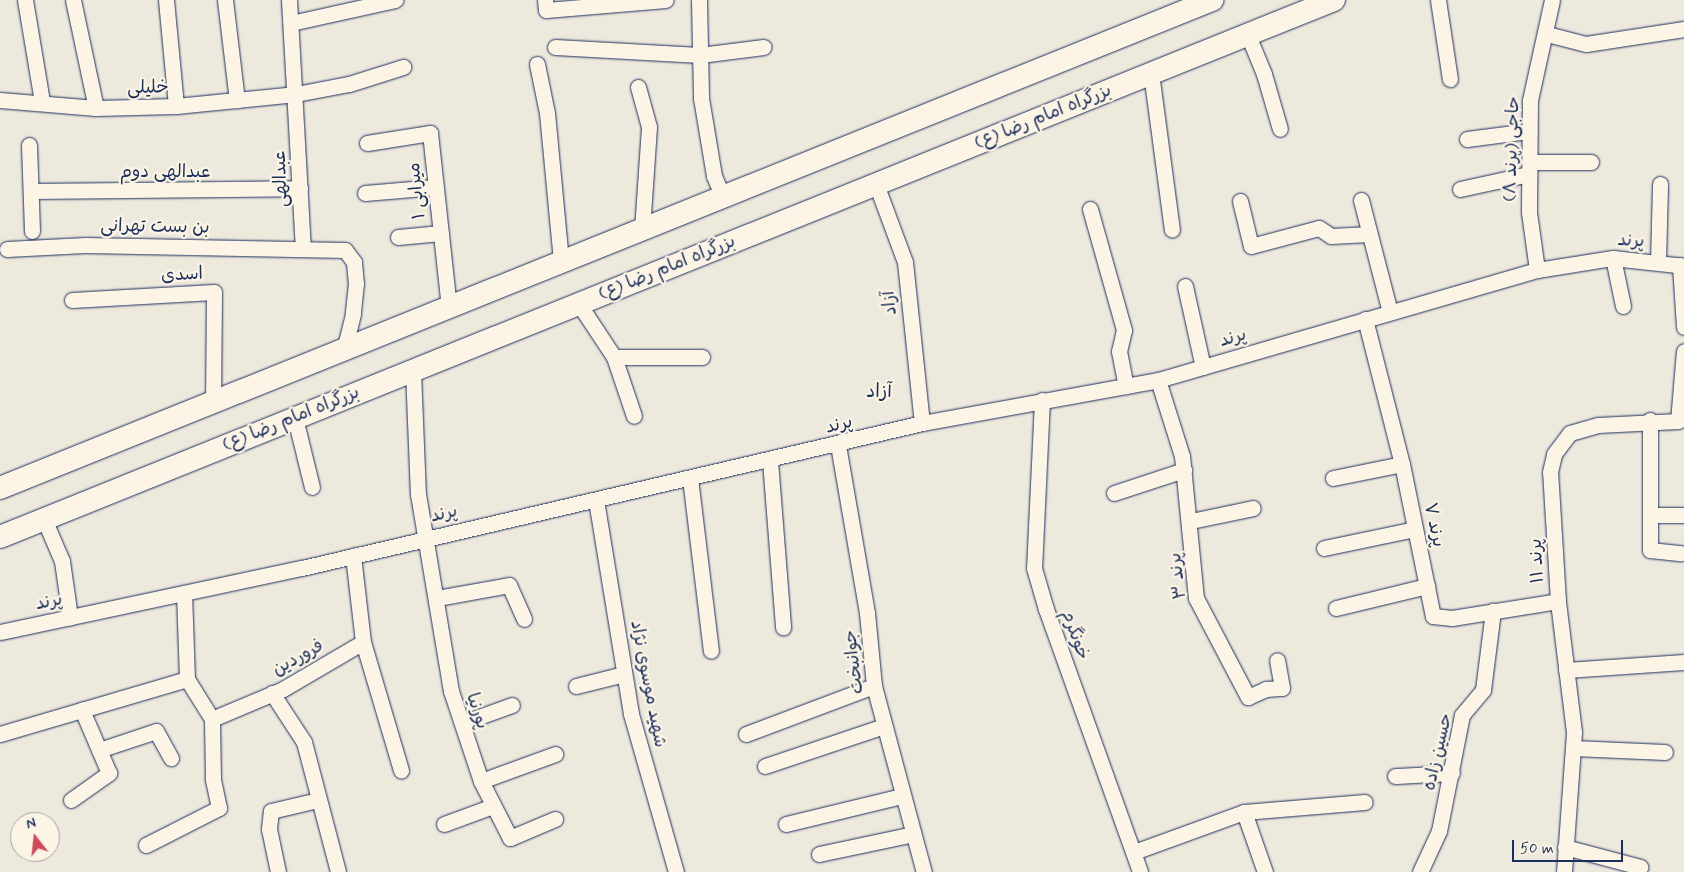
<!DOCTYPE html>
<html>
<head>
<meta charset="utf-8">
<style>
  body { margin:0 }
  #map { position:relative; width:1684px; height:872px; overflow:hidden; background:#eee9dd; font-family:Mynerve,"Playpen Sans Arabic",sans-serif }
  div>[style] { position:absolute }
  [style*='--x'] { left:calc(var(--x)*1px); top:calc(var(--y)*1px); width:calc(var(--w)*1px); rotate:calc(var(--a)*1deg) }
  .roads { filter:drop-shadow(0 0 1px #1b2f5e) drop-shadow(0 0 1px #1b2f5e) }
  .minor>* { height:15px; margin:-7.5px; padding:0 7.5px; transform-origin:7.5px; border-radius:7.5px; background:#fcf5e5 }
  .highway>* { height:22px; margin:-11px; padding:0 11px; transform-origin:11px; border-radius:11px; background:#fcf5e5 }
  span { translate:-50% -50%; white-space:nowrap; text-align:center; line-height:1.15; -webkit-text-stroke:4.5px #fcf5e5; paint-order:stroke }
  .street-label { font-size:18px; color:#1b2f5e }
  .neighbourhood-label { font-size:19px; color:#1b2f5e }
  .north { position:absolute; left:10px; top:812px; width:50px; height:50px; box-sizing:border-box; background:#fcf5e5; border:1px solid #a2a6af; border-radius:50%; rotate:344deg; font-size:14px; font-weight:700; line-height:20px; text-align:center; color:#1b2f5e }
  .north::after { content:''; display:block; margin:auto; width:18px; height:22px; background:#d1495b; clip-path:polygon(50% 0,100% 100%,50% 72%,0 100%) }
  .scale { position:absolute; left:1512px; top:840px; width:111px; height:22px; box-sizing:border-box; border:2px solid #1b2f5e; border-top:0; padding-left:6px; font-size:15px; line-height:18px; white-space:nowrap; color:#1b2f5e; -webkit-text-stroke:4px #fcf5e5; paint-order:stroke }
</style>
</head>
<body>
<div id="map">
  <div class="roads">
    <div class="minor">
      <div style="--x:25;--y:0;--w:103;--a:80.5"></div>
      <div style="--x:73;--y:0;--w:110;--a:78"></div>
      <div style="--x:166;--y:0;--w:106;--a:84.6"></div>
      <div style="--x:225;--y:0;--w:101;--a:83.2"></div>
      <div style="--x:289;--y:0;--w:248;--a:86.8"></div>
      <div style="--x:545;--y:0;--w:10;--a:84"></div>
      <div style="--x:546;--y:10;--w:120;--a:-4.8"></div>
      <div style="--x:699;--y:0;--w:98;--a:88.8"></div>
      <div style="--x:701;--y:98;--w:79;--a:80.5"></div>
      <div style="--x:714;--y:176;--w:23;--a:67"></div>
      <div style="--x:1438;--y:0;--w:80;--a:81.4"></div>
      <div style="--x:291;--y:23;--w:107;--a:-12.5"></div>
      <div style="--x:1547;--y:34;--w:40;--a:14.4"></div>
      <div style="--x:1586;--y:44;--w:99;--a:-8.7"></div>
      <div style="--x:1248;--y:35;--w:42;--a:67.7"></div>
      <div style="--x:1264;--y:74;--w:57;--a:73.8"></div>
      <div style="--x:555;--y:47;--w:145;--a:3.2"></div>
      <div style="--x:700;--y:55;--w:64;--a:-7.2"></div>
      <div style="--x:537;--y:64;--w:50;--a:78.5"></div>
      <div style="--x:547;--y:113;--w:150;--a:84.6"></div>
      <div style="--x:1151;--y:73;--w:158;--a:82.4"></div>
      <div style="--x:638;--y:87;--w:41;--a:74.6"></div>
      <div style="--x:649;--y:127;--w:102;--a:93.9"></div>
      <div style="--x:0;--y:100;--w:96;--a:4.8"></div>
      <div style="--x:96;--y:108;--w:80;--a:-1.4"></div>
      <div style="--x:176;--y:106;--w:121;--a:-5.7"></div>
      <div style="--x:296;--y:94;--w:54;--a:-10.7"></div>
      <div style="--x:349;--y:84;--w:57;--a:-17.5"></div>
      <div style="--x:1467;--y:139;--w:63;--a:-7.4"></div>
      <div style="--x:367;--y:143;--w:64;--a:-9"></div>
      <div style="--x:430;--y:133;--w:175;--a:83.8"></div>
      <div style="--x:29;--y:145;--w:86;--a:88"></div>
      <div style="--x:1529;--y:162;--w:62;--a:0"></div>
      <div style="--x:876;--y:184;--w:83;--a:69.6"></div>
      <div style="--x:905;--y:262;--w:162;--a:84"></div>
      <div style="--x:1460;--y:189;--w:71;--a:-12.3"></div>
      <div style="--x:31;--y:191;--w:269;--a:-0.6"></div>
      <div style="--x:365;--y:193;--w:71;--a:-4.8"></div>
      <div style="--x:1361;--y:200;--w:116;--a:75.5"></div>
      <div style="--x:1240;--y:201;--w:46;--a:76.3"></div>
      <div style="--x:1251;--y:246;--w:70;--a:-14.8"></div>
      <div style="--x:1319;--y:228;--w:14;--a:34"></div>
      <div style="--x:1331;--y:236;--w:38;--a:-3"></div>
      <div style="--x:1090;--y:209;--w:126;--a:74.3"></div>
      <div style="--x:1124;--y:330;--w:22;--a:103"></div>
      <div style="--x:1119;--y:351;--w:36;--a:79"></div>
      <div style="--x:398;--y:237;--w:43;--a:-5.3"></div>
      <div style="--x:7;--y:249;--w:78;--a:-2.9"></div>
      <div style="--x:85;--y:245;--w:260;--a:1.1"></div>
      <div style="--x:345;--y:250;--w:15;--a:53"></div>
      <div style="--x:354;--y:262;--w:21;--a:85"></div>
      <div style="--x:356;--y:283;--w:31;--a:96"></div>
      <div style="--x:353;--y:314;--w:36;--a:104"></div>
      <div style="--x:1613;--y:258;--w:49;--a:78.2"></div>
      <div style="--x:1658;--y:262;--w:78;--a:-88.5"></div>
      <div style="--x:1680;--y:265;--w:62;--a:86.3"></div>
      <div style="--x:1537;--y:270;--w:59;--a:-97.9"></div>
      <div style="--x:1529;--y:212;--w:112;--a:-89.5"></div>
      <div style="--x:1530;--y:100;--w:102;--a:-77.6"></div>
      <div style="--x:1185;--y:286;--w:83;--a:77.5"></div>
      <div style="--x:72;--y:300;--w:142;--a:-3.2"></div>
      <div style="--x:214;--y:292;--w:110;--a:90.5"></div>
      <div style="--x:579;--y:304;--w:64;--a:56.6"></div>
      <div style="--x:614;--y:357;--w:62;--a:71.3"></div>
      <div style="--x:1365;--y:319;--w:150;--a:75.7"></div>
      <div style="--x:1402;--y:464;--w:155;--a:78.5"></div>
      <div style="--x:1433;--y:616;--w:19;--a:6"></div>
      <div style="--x:1452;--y:618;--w:107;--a:-9.1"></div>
      <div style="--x:614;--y:357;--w:88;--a:0"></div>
      <div style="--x:413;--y:371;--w:123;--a:87.7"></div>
      <div style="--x:418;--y:494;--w:200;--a:80.5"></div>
      <div style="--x:451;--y:691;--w:95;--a:71.6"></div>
      <div style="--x:481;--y:781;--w:64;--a:63"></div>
      <div style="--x:510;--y:838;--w:49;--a:-22.9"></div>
      <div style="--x:1158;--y:380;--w:80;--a:72.5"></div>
      <div style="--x:1182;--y:456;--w:143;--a:84.4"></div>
      <div style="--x:1196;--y:598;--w:112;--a:62.3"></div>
      <div style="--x:1248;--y:697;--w:20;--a:-24"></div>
      <div style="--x:1266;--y:689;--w:16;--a:-4"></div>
      <div style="--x:1282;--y:688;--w:28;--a:-100"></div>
      <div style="--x:1042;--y:400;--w:168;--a:92.7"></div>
      <div style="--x:1034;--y:568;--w:43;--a:73.7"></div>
      <div style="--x:1046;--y:609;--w:279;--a:70.3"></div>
      <div style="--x:295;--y:418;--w:71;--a:76.2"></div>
      <div style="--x:1650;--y:420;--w:130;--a:90"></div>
      <div style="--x:1650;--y:550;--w:31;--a:6"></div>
      <div style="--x:838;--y:445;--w:170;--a:80.2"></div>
      <div style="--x:867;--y:613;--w:73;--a:84.5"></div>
      <div style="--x:874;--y:686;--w:193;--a:75"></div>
      <div style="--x:770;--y:461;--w:167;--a:85.5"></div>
      <div style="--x:690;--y:478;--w:174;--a:83.1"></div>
      <div style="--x:1333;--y:478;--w:70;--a:-11.5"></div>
      <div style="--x:1114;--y:493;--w:74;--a:-18.2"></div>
      <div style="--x:596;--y:500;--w:217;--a:80.7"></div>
      <div style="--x:631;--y:714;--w:164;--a:74.1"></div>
      <div style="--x:1650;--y:515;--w:34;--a:0"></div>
      <div style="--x:44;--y:519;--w:46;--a:66.8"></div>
      <div style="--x:62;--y:561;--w:57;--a:81.9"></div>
      <div style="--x:1191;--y:521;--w:63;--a:-11.8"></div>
      <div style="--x:1324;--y:548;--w:93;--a:-11.8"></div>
      <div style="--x:184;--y:593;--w:86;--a:88"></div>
      <div style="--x:437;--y:598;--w:73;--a:-10.2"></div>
      <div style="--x:509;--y:585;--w:37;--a:66"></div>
      <div style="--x:1336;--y:608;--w:94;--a:-13.6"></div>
      <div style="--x:0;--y:632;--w:309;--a:-12"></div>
      <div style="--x:302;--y:568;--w:637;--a:-13.16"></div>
      <div style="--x:922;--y:423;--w:240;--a:-10.3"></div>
      <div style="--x:1158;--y:380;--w:395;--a:-16.2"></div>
      <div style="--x:1537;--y:270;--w:77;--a:-9"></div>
      <div style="--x:1613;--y:258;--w:71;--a:6.4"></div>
      <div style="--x:363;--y:642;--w:134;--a:73.5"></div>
      <div style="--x:1566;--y:670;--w:118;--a:-3.9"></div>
      <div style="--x:576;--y:686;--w:49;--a:-14"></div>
      <div style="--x:272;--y:693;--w:59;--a:56.9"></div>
      <div style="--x:304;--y:742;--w:134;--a:75.3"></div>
      <div style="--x:462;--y:723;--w:53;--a:-19.8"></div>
      <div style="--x:0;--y:734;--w:195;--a:-16.4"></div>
      <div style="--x:187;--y:679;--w:47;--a:58"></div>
      <div style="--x:212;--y:719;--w:77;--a:-22.9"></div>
      <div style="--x:283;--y:689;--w:93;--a:-30.4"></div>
      <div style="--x:363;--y:642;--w:87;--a:-96.6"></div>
      <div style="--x:746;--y:734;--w:137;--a:-20.6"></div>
      <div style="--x:1573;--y:748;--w:92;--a:2.5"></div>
      <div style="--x:99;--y:750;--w:60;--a:-18.4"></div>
      <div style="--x:156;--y:731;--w:31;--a:61"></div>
      <div style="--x:765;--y:766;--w:126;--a:-18.6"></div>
      <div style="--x:1395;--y:776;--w:57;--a:-3"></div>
      <div style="--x:481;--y:781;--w:79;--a:-20"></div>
      <div style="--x:71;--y:800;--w:47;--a:-35.4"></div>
      <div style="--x:109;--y:773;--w:69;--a:-113.2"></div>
      <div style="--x:1244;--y:812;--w:64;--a:70.7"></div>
      <div style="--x:444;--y:824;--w:52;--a:-20.2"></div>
      <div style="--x:786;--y:824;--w:119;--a:-13.6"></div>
      <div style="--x:146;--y:845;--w:82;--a:-26.9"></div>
      <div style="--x:219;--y:808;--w:30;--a:-102"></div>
      <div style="--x:213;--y:779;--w:60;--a:-91"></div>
      <div style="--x:1565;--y:847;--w:78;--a:14.9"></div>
      <div style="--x:1134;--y:852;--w:117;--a:-20"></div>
      <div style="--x:1244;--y:812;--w:121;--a:-4.7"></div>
      <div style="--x:819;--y:854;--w:96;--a:-12"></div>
      <div style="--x:278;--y:872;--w:44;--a:-101.8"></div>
      <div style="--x:269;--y:829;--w:18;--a:-84"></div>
      <div style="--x:271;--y:811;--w:48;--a:-13.2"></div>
      <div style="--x:1420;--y:872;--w:45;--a:-65.1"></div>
      <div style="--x:1439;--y:831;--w:118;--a:-78.8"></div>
      <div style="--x:1462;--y:715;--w:33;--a:-50"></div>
      <div style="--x:1483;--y:690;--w:80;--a:-82.8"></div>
      <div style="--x:1564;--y:872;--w:140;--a:-85.9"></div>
      <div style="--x:1574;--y:732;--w:132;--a:-97"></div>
      <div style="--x:1558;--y:601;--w:129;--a:-93.5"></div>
      <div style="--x:1550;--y:472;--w:18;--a:-77"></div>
      <div style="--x:1554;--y:454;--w:26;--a:-53"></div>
      <div style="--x:1570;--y:433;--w:29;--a:-16"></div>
      <div style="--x:1598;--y:425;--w:80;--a:-2.9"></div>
      <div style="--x:1678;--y:421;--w:70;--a:-85.1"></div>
    </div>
    <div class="highway">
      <div style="--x:0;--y:488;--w:1307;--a:-21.93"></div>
      <div style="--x:0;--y:537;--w:1438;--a:-21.93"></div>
    </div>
  </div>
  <div class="street-label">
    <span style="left:148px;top:88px;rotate:-1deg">خلیلی</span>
    <span style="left:1043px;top:117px;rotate:-22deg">بزرگراه امام رضا (ع)</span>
    <span style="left:1512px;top:149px;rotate:-88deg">حاجی (پرند ۸)</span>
    <span style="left:165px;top:172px">عبدالهی دوم</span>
    <span style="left:281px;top:179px;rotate:-92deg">عبدالهی</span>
    <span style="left:417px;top:191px;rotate:-96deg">میرابی ۱</span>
    <span style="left:155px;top:227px;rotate:1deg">بن بست تهرانی</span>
    <span style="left:1631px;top:241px;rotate:3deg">پرند</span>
    <span style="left:667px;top:268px;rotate:-22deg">بزرگراه امام رضا (ع)</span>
    <span style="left:182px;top:275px;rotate:-3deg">اسدی</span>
    <span style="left:890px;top:303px;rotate:-96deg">آزاد</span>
    <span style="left:1233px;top:338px;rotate:-16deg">پرند</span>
    <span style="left:291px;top:419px;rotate:-22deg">بزرگراه امام رضا (ع)</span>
    <span style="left:839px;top:425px;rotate:-14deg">پرند</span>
    <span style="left:444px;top:514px;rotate:-13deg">پرند</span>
    <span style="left:1434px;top:525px;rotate:78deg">پرند ۷</span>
    <span style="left:1537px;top:561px;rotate:-93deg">پرند ۱۱</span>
    <span style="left:1178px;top:576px;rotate:-97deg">پرند ۳</span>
    <span style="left:49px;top:602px;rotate:-12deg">پرند</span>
    <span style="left:1075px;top:635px;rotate:70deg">خونگرم</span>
    <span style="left:298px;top:658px;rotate:-29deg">فروردین</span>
    <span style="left:854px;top:662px;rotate:-97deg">جوانبخت</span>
    <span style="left:648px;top:684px;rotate:79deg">شهید موسوی نژاد</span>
    <span style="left:477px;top:711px;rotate:72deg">پورنیا</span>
    <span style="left:1438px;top:752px;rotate:-77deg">حسین زاده</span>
  </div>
  <div class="neighbourhood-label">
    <span style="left:879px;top:392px">آزاد</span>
  </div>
  <div class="north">N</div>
  <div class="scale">50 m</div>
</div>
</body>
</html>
